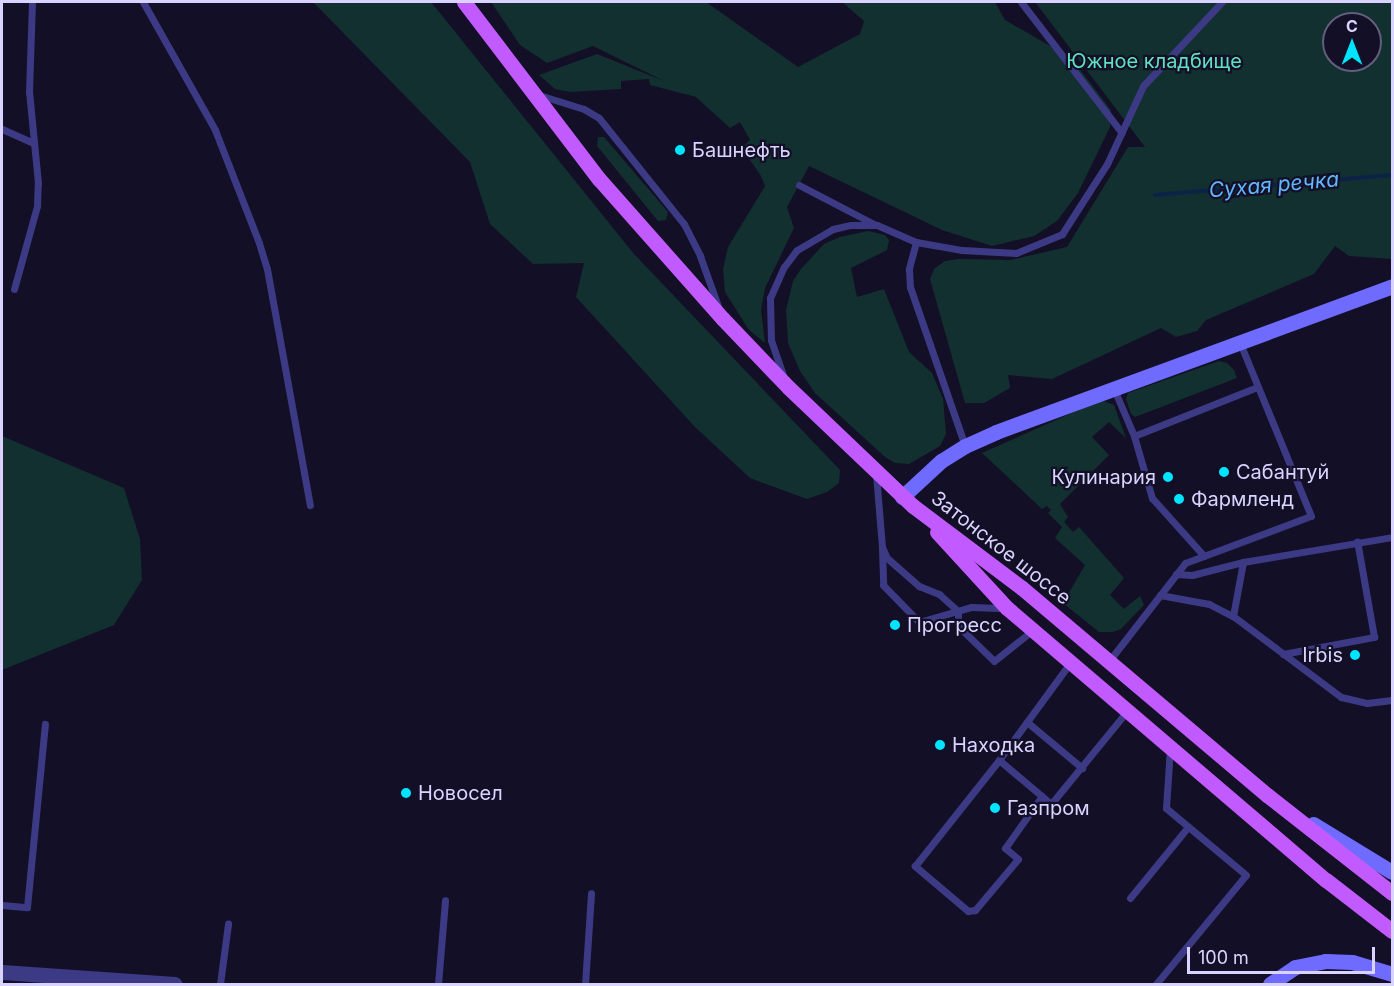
<!DOCTYPE html>
<html>
<head>
<meta charset="utf-8">
<style>
  body { margin:0 }
  #map { position:relative; width:1394px; height:986px; overflow:hidden; background:#130f26; font-family:Inter,sans-serif }
  div>[style] { position:absolute }
  [style*='--x'] { left:calc(var(--x)*1px); top:calc(var(--y)*1px); width:calc(var(--w)*1px); rotate:calc(var(--a)*1deg) }
  .green>* { inset:0; background:#12302f }
  .stream>* { height:4px; margin:-2px; padding:0 2px; transform-origin:2px; border-radius:2px; background:#0c2248 }
  .service>* { height:7px; margin:-3.5px; padding:0 3.5px; transform-origin:3.5px; border-radius:3.5px; background:#3d3a85 }
  .tertiary>* { height:15px; margin:-7.5px; padding:0 7.5px; transform-origin:7.5px; border-radius:7.5px; background:#3d3a85 }
  .secondary>* { height:15px; margin:-7.5px; padding:0 7.5px; transform-origin:7.5px; border-radius:7.5px; background:#6f6bff }
  .primary>* { height:15px; margin:-7.5px; padding:0 7.5px; transform-origin:7.5px; border-radius:7.5px; background:#c25bff }
  .dots>* { width:16px; height:16px; translate:-50% -50%; box-sizing:border-box; border:3px solid #130f26; border-radius:50% }
  span { translate:-50% -50%; white-space:nowrap; text-align:center; line-height:1.15; -webkit-text-stroke:4.5px #130f26; paint-order:stroke }
  .park-label { font-size:20px; color:#5fe0c0 }
  .poi-label { font-size:20px; color:#d9d4ff }
  .left { translate:0 -50%; text-align:left }
  .right { translate:-100% -50%; text-align:right }
  .street-label { font-size:20px; color:#d9d4ff }
  .water-label { font-size:21px; color:#62b6ff; font-style:italic }
  .frame { position:absolute; inset:0; border:3px solid #d9d4ff; pointer-events:none }
  .north { position:absolute; left:1322px; top:12px; width:60px; height:60px; box-sizing:border-box; background:#130f26; border:2px solid #625e7d; border-radius:50%; rotate:0deg; font-size:16px; font-weight:700; line-height:24px; text-align:center; color:#d9d4ff }
  .north::after { content:''; display:block; margin:auto; width:21px; height:27px; background:#00e5ff; clip-path:polygon(50% 0,100% 100%,50% 72%,0 100%) }
  .scale { position:absolute; left:1187px; top:947px; width:188px; height:27px; box-sizing:border-box; border:3px solid #d9d4ff; border-top:0; padding-left:8px; font-size:18px; line-height:21px; white-space:nowrap; color:#d9d4ff; -webkit-text-stroke:4px #130f26; paint-order:stroke }
</style>
</head>
<body>
<div id="map">
  <div class="green">
    <div style="clip-path:polygon(313px 2px,431px 2px,634px 254px,840px 470px,839px 483px,827px 492px,807px 499px,750px 478px,695px 427px,576px 297px,584px 263px,533px 264px,490px 224px,470px 162px)"></div>
    <div style="clip-path:polygon(491px 2px,706px 2px,798px 67px,860px 34px,864px 21px,842px 2px,995px 2px,1005px 20px,1071px 58px,1111px 110px,1110px 127px,1078px 193px,1057px 221px,1034px 236px,992px 246px,942px 230px,809px 166px,787px 207px,794px 228px,765px 288px,761px 310px,765px 343px,749px 330px,725px 292px,723px 269px,728px 247px,765px 186px,761px 176px,742px 148px,750px 140px,740px 122px,730px 128px,696px 97px,650px 85px,649px 79px,621px 81px,621px 89px,570px 92px,555px 89px,539px 75px,597px 54px,664px 81px,593px 46px,547px 63px,520px 45px)"></div>
    <div style="clip-path:polygon(evenodd,1035px 2px,1392px 2px,1392px 259px,1349px 256px,1335px 246px,1314px 274px,1206px 320px,1197px 331px,1176px 337px,1161px 328px,1052px 379px,1008px 375px,1010px 388px,984px 403px,965px 403px,930px 279px,934px 269px,945px 261px,959px 259px,1010px 260px,1067px 247px,1128px 147px,1145px 147px,1035px 2px,1334px 24px,1370px 24px,1370px 60px,1334px 60px,1334px 24px)"></div>
    <div style="clip-path:polygon(598px 137px,604px 137px,668px 212px,666px 220px,658px 221px,597px 146px)"></div>
    <div style="clip-path:polygon(868px 231px,885px 235px,889px 240px,887px 250px,851px 268px,857px 297px,884px 289px,909px 352px,932px 373px,943px 399px,946px 434px,940px 446px,909px 464px,895px 463px,885px 457px,815px 393px,800px 371px,788px 343px,786px 310px,793px 281px,801px 269px,824px 244px,840px 237px)"></div>
    <div style="clip-path:polygon(1219px 361px,1227px 363px,1234px 370px,1237px 378px,1135px 417px,1131px 414px,1126px 399px,1128px 393px)"></div>
    <div style="clip-path:polygon(1101px 400px,1114px 405px,1126px 438px,1109px 422px,1092px 437px,1109px 455px,1060px 504px,1068px 517px,1064px 522px,1073px 532px,1079px 527px,1124px 578px,1110px 595px,1124px 609px,1140px 596px,1141px 598px,1144px 605px,1121px 629px,1113px 632px,1099px 632px,1063px 603px,1085px 565px,1055px 538px,1062px 527px,1048px 513px,1051px 510px,1047px 506px,1042px 509px,982px 453px)"></div>
    <div style="clip-path:polygon(2px 436px,124px 488px,140px 539px,142px 580px,114px 625px,2px 670px)"></div>
  </div>
  <div class="stream">
    <div style="--x:1155;--y:195;--w:238;--a:-4.8"></div>
  </div>
  <div class="service">
    <div style="--x:143;--y:2;--w:147;--a:60.6"></div>
    <div style="--x:215;--y:130;--w:121;--a:68.7"></div>
    <div style="--x:259;--y:243;--w:27;--a:73"></div>
    <div style="--x:267;--y:269;--w:240;--a:79.7"></div>
    <div style="--x:1021;--y:2;--w:165;--a:52.4"></div>
    <div style="--x:539;--y:95;--w:47;--a:17.3"></div>
    <div style="--x:584;--y:109;--w:17;--a:31"></div>
    <div style="--x:599;--y:118;--w:136;--a:51.3"></div>
    <div style="--x:684;--y:224;--w:36;--a:63"></div>
    <div style="--x:700;--y:256;--w:53;--a:70.2"></div>
    <div style="--x:2;--y:129;--w:35;--a:24"></div>
    <div style="--x:799;--y:185;--w:85;--a:27.5"></div>
    <div style="--x:916;--y:242;--w:28;--a:105"></div>
    <div style="--x:909;--y:269;--w:18;--a:87"></div>
    <div style="--x:910;--y:287;--w:168;--a:70.9"></div>
    <div style="--x:14;--y:289;--w:86;--a:-74.5"></div>
    <div style="--x:37;--y:206;--w:23;--a:-88"></div>
    <div style="--x:38;--y:183;--w:91;--a:-95.6"></div>
    <div style="--x:29;--y:92;--w:90;--a:-88.1"></div>
    <div style="--x:783;--y:375;--w:37;--a:-109"></div>
    <div style="--x:771;--y:340;--w:42;--a:-91.4"></div>
    <div style="--x:770;--y:298;--w:34;--a:-66"></div>
    <div style="--x:784;--y:267;--w:21;--a:-53"></div>
    <div style="--x:797;--y:250;--w:42;--a:-30.3"></div>
    <div style="--x:833;--y:229;--w:18;--a:-13"></div>
    <div style="--x:851;--y:225;--w:26;--a:0"></div>
    <div style="--x:877;--y:225;--w:43;--a:23.6"></div>
    <div style="--x:916;--y:242;--w:47;--a:9.9"></div>
    <div style="--x:962;--y:250;--w:54;--a:3.2"></div>
    <div style="--x:1016;--y:253;--w:50;--a:-22.4"></div>
    <div style="--x:1062;--y:234;--w:83;--a:-57.3"></div>
    <div style="--x:1107;--y:164;--w:86;--a:-65.2"></div>
    <div style="--x:1143;--y:86;--w:115;--a:-46.8"></div>
    <div style="--x:1114;--y:389;--w:51;--a:66.9"></div>
    <div style="--x:1134;--y:436;--w:132;--a:-21.7"></div>
    <div style="--x:1134;--y:436;--w:65;--a:73.8"></div>
    <div style="--x:1152;--y:498;--w:78;--a:48.1"></div>
    <div style="--x:876;--y:474;--w:73;--a:85.3"></div>
    <div style="--x:882;--y:547;--w:12;--a:66"></div>
    <div style="--x:887;--y:558;--w:43;--a:41.2"></div>
    <div style="--x:919;--y:586;--w:22;--a:22"></div>
    <div style="--x:939;--y:594;--w:25;--a:42"></div>
    <div style="--x:958;--y:611;--w:15;--a:90"></div>
    <div style="--x:958;--y:626;--w:50;--a:44.2"></div>
    <div style="--x:994;--y:661;--w:50;--a:-38.5"></div>
    <div style="--x:882;--y:549;--w:36;--a:88"></div>
    <div style="--x:883;--y:585;--w:52;--a:45.8"></div>
    <div style="--x:919;--y:622;--w:54;--a:-16.1"></div>
    <div style="--x:971;--y:607;--w:34;--a:2"></div>
    <div style="--x:1176;--y:574;--w:16;--a:4"></div>
    <div style="--x:1192;--y:575;--w:53;--a:-14.3"></div>
    <div style="--x:1243;--y:562;--w:151;--a:-9.5"></div>
    <div style="--x:1160;--y:595;--w:50;--a:10.4"></div>
    <div style="--x:1209;--y:604;--w:27;--a:27"></div>
    <div style="--x:1233;--y:616;--w:135;--a:36.9"></div>
    <div style="--x:1341;--y:697;--w:27;--a:13"></div>
    <div style="--x:1367;--y:703;--w:25;--a:-7"></div>
    <div style="--x:1233;--y:616;--w:55;--a:-79.5"></div>
    <div style="--x:1283;--y:654;--w:93;--a:-10.6"></div>
    <div style="--x:1374;--y:637;--w:97;--a:-100"></div>
    <div style="--x:1109;--y:661;--w:124;--a:-52.2"></div>
    <div style="--x:1185;--y:563;--w:134;--a:-20.5"></div>
    <div style="--x:1311;--y:516;--w:187;--a:-112.3"></div>
    <div style="--x:1027;--y:722;--w:72;--a:39.9"></div>
    <div style="--x:999;--y:760;--w:68;--a:40.2"></div>
    <div style="--x:1051;--y:804;--w:120;--a:-50.7"></div>
    <div style="--x:1042;--y:796;--w:64;--a:125.4"></div>
    <div style="--x:1005;--y:848;--w:17;--a:40"></div>
    <div style="--x:1018;--y:859;--w:67;--a:130.1"></div>
    <div style="--x:975;--y:910;--w:7;--a:172"></div>
    <div style="--x:968;--y:911;--w:70;--a:-139.7"></div>
    <div style="--x:915;--y:866;--w:135;--a:-51.6"></div>
    <div style="--x:999;--y:760;--w:120;--a:-53.8"></div>
    <div style="--x:1130;--y:898;--w:92;--a:-50.8"></div>
    <div style="--x:2;--y:905;--w:25;--a:5"></div>
    <div style="--x:27;--y:907;--w:184;--a:-84.4"></div>
    <div style="--x:220;--y:984;--w:61;--a:-82.4"></div>
    <div style="--x:438;--y:984;--w:84;--a:-85.2"></div>
    <div style="--x:585;--y:984;--w:91;--a:-86.2"></div>
    <div style="--x:1156;--y:984;--w:141;--a:-50.5"></div>
    <div style="--x:1246;--y:875;--w:104;--a:-140.1"></div>
    <div style="--x:1166;--y:808;--w:60;--a:-86.2"></div>
  </div>
  <div class="tertiary">
    <div style="--x:2;--y:972;--w:173;--a:4"></div>
  </div>
  <div class="secondary">
    <div style="--x:902;--y:497;--w:53;--a:-42.7"></div>
    <div style="--x:941;--y:461;--w:28;--a:-32"></div>
    <div style="--x:965;--y:446;--w:34;--a:-24"></div>
    <div style="--x:996;--y:432;--w:422;--a:-20.2"></div>
    <div style="--x:1313;--y:824;--w:92;--a:31.3"></div>
    <div style="--x:1270;--y:984;--w:30;--a:-34"></div>
    <div style="--x:1295;--y:967;--w:31;--a:-11"></div>
    <div style="--x:1325;--y:961;--w:27;--a:2"></div>
    <div style="--x:1352;--y:962;--w:42;--a:16.7"></div>
  </div>
  <div class="primary">
    <div style="--x:464;--y:2;--w:223;--a:52.7"></div>
    <div style="--x:599;--y:179;--w:187;--a:48.5"></div>
    <div style="--x:723;--y:319;--w:95;--a:46.3"></div>
    <div style="--x:789;--y:388;--w:171;--a:43.6"></div>
    <div style="--x:913;--y:506;--w:136;--a:37"></div>
    <div style="--x:1022;--y:588;--w:321;--a:40.2"></div>
    <div style="--x:1267;--y:795;--w:159;--a:38.1"></div>
    <div style="--x:937;--y:532;--w:103;--a:47.4"></div>
    <div style="--x:1007;--y:608;--w:419;--a:40.5"></div>
    <div style="--x:1326;--y:880;--w:83;--a:37.7"></div>
  </div>
  <div class="dots">
    <div style="left:680px;top:150px;background:#00e5ff"></div>
    <div style="left:1224px;top:472px;background:#00e5ff"></div>
    <div style="left:1168px;top:477px;background:#00e5ff"></div>
    <div style="left:1179px;top:499px;background:#00e5ff"></div>
    <div style="left:895px;top:625px;background:#00e5ff"></div>
    <div style="left:1355px;top:655px;background:#00e5ff"></div>
    <div style="left:940px;top:745px;background:#00e5ff"></div>
    <div style="left:406px;top:793px;background:#00e5ff"></div>
    <div style="left:995px;top:808px;background:#00e5ff"></div>
  </div>
  <div class="park-label">
    <span style="left:1154px;top:61px">Южное кладбище</span>
  </div>
  <div class="poi-label">
    <span class="left" style="left:692px;top:150px">Башнефть</span>
    <span class="left" style="left:1236px;top:472px">Сабантуй</span>
    <span class="right" style="left:1156px;top:477px">Кулинария</span>
    <span class="left" style="left:1191px;top:499px">Фармленд</span>
    <span class="left" style="left:907px;top:625px">Прогресс</span>
    <span class="right" style="left:1343px;top:655px">Irbis</span>
    <span class="left" style="left:952px;top:745px">Находка</span>
    <span class="left" style="left:418px;top:793px">Новосел</span>
    <span class="left" style="left:1007px;top:808px">Газпром</span>
  </div>
  <div class="street-label">
    <span style="left:1001px;top:548px;rotate:38deg">Затонское шоссе</span>
  </div>
  <div class="water-label">
    <span style="left:1274px;top:185px;rotate:-5deg">Сухая речка</span>
  </div>
  <div class="frame"></div>
  <div class="north">С</div>
  <div class="scale">100 m</div>
</div>
</body>
</html>
